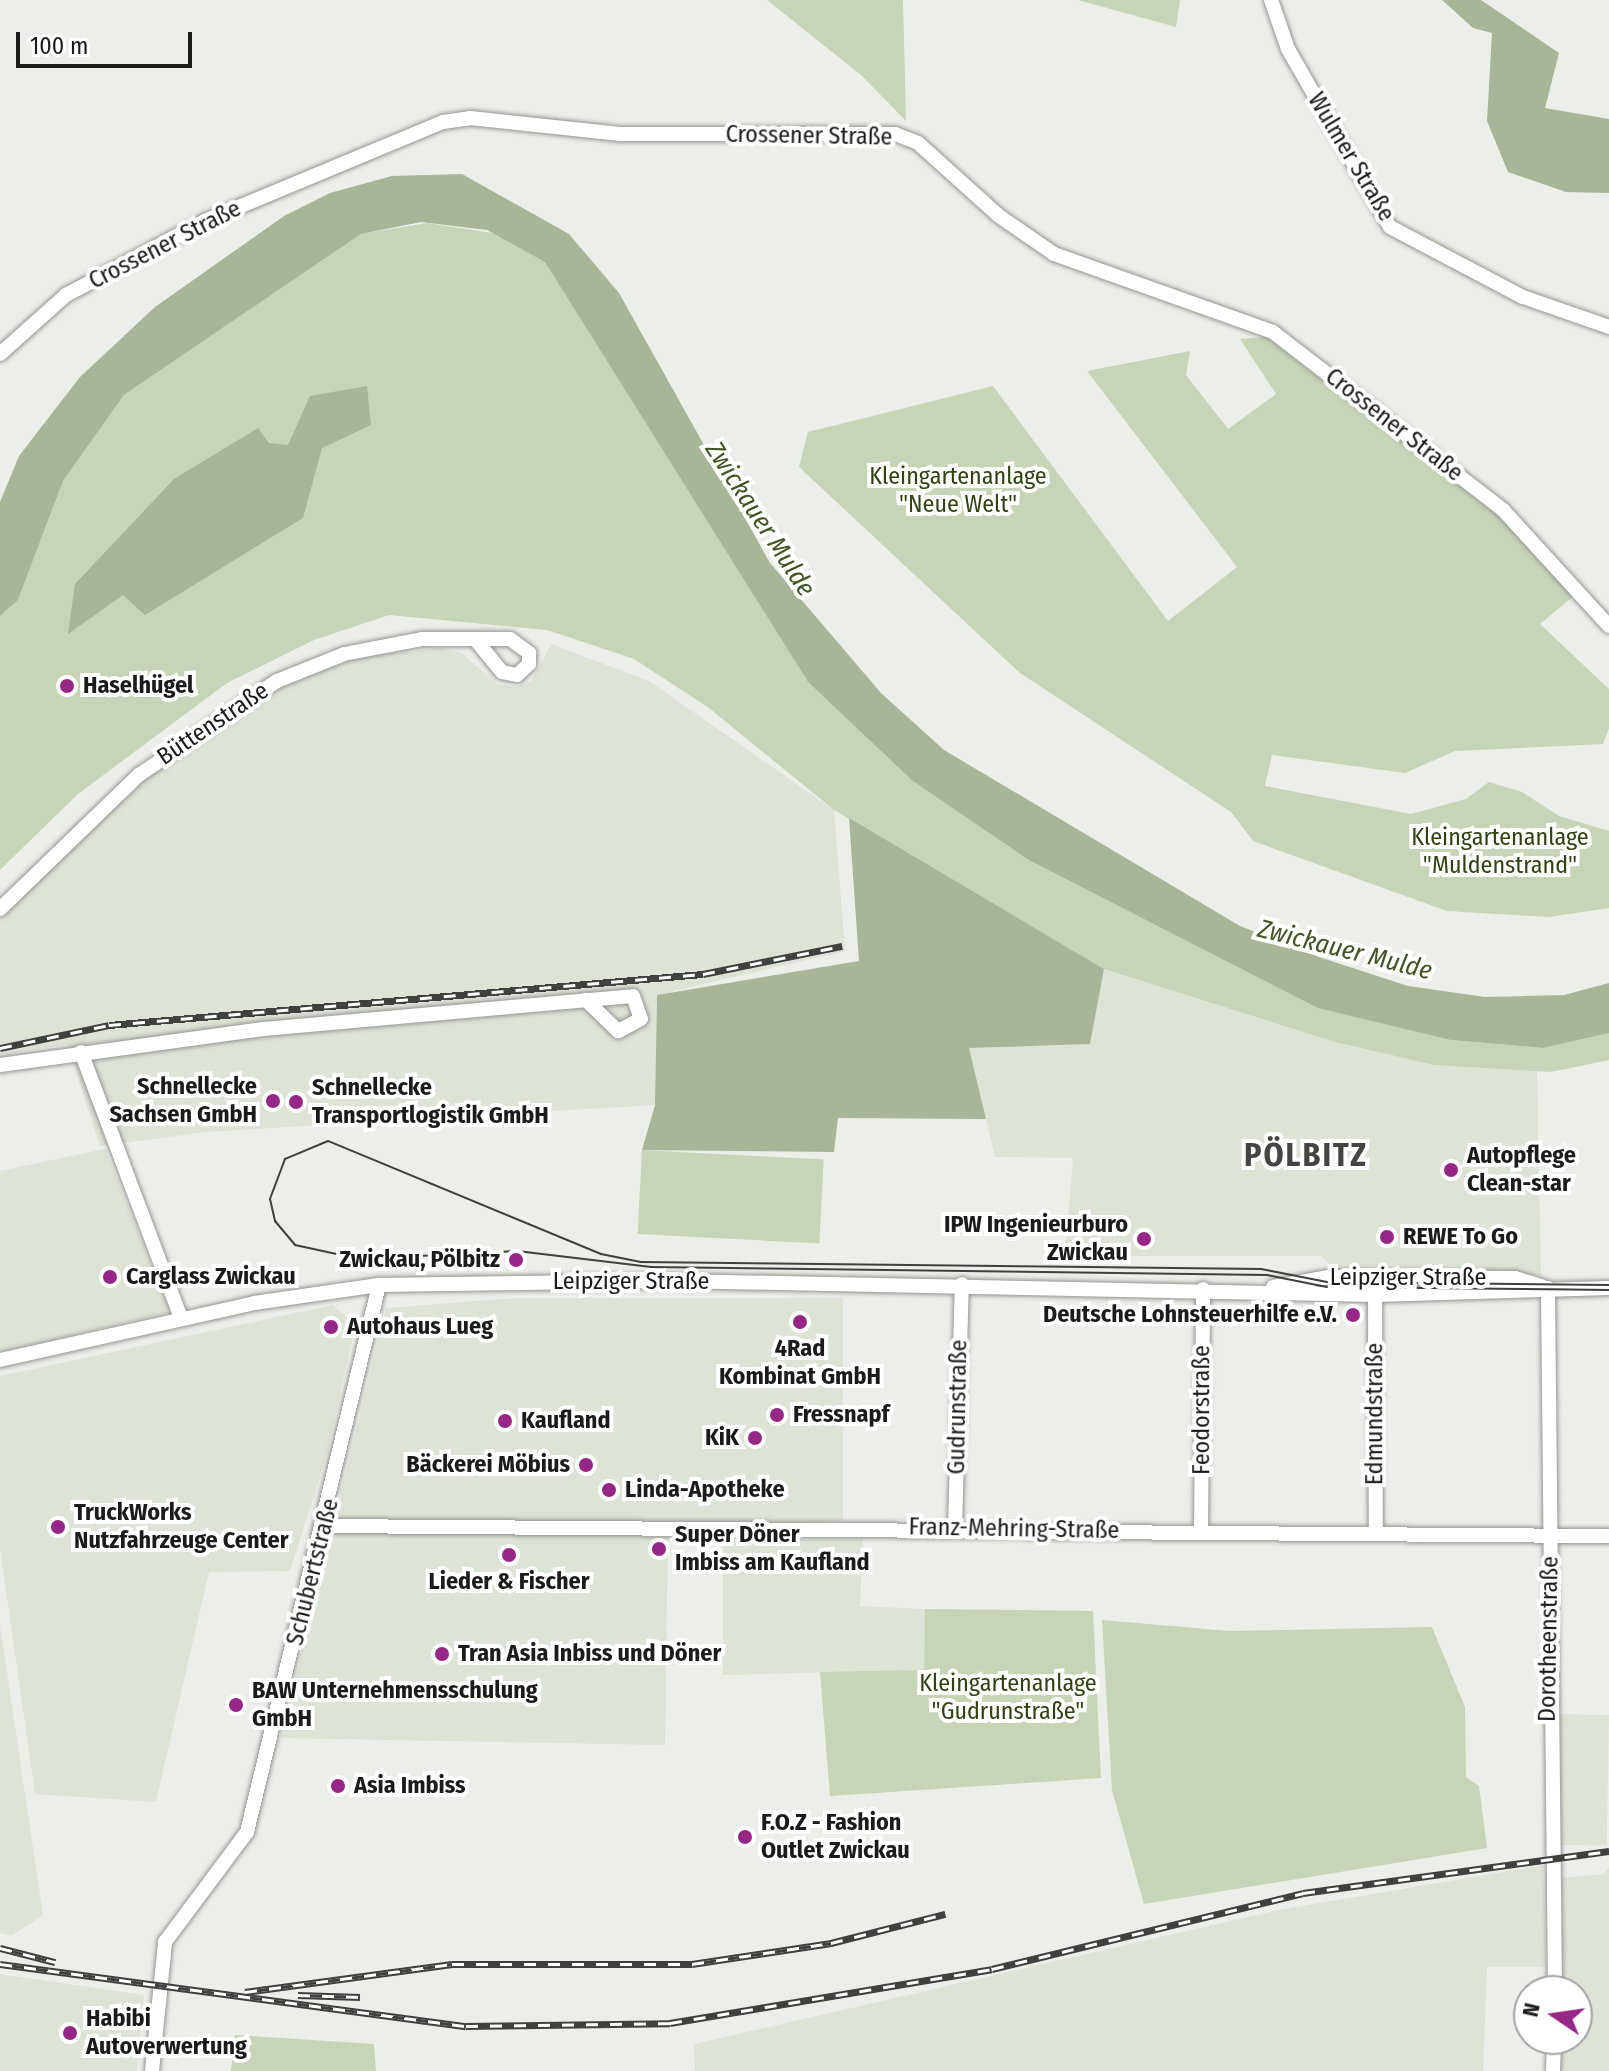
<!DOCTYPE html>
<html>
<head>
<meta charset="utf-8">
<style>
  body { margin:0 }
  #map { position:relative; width:1609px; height:2071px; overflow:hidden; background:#eceee9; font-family:"Fira Sans Condensed",sans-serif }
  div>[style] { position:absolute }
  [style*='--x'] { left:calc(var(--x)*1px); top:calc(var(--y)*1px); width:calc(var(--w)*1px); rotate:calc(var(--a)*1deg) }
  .built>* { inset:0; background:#dee3d8; transform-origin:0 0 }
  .green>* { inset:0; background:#c7d4b7; transform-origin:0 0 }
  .forest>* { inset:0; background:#a8b697 }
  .roads { filter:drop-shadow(0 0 2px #949692) drop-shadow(0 0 2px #949692) }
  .minor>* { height:14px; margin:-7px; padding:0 7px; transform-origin:7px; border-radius:7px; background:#fff }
  .tram>* { height:2px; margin:-1px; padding:0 1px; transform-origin:1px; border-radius:1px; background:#40403e }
  .rail>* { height:7px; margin-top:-3.5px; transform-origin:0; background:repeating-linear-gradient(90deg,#fff 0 12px,#40403e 0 24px); box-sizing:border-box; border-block:2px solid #40403e }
  .dots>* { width:22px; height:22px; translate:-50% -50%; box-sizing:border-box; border:4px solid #fff; border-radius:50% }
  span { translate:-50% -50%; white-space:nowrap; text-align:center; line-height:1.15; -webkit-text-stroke:8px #fff; paint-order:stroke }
  .street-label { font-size:24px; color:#1b1b1a }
  .park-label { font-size:24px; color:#314312 }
  .poi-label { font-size:24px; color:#1b1b1a; font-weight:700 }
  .left { translate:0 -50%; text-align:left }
  .right { translate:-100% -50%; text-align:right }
  .water-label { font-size:26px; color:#415424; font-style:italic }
  .district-label { font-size:32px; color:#434541; font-weight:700; letter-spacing:2px }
  .north { position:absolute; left:1513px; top:1975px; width:80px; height:80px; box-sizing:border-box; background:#fff; border:2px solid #a4a4a3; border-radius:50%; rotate:283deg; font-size:22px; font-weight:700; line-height:32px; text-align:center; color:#1b1b1a }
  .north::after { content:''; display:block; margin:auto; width:28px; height:36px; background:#972786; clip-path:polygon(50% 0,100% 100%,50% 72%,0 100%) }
  .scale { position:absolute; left:16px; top:32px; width:176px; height:36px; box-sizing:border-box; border:4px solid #1b1b1a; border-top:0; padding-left:10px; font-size:24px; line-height:28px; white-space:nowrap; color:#1b1b1a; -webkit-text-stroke:6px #fff; paint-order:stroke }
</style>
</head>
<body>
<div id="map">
  <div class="built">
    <div style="clip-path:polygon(551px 644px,649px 681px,834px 810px,845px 951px,657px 995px,655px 1105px,206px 1132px,100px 1146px,67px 1044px,0 1055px,0 915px,168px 758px,300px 677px,351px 659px,439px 648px,462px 653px,497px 684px,516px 687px,531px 681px)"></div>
    <div style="clip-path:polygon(1104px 969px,1335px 1042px,1434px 1065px,1537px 1071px,1541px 1275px,1336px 1270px,1321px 1256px,1065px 1256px,1073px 1158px,995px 1157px,969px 1048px,1090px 1044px)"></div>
    <div style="clip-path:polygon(105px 1149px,170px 1312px,0 1352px,0 1171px)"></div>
    <div style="clip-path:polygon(515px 1298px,843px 1298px,843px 1521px,668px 1523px,665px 1745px,281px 1738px,386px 1308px)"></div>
    <div style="clip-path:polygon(333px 1305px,355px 1325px,328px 1451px,290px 1571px,209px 1572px,156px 1802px,35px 1794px,0 1549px,0 1376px)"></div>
    <div style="clip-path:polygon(863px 1539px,860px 1606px,925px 1609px,924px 1670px,723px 1675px,723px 1541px)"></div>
    <div style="clip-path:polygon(0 1625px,43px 1915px,11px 1936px,0 1933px)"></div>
    <div style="left:1558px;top:1714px;width:51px;height:131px;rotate:1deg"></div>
    <div style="clip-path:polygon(1543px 1865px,1546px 1967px,1487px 1967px,1483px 2071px,695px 2071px,694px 2044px,1278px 1910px)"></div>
    <div style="clip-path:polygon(1609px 1867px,1609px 2071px,1561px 2071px,1561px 2039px,1577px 2039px,1577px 1991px,1561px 1991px,1562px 1878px,1604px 1874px)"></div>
    <div style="clip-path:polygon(0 1974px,144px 1995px,137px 2071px,0 2071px)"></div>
  </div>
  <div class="green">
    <div style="clip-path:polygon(767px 0,903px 0,906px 121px,861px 75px)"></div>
    <div style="clip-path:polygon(1078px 0,1180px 0,1176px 27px)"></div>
    <div style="clip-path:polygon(427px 223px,492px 233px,545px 261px,808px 682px,918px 784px,1027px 859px,1451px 1040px,1543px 1048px,1609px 1033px,1609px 1060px,1551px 1072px,1434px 1065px,1335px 1042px,1104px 969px,834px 810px,709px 708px,634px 659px,547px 630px,389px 615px,314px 640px,227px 683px,78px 794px,0 870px,0 616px,18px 600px,63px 481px,124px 395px,361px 234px)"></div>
    <div style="clip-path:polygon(1266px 337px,1522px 534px,1575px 595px,1540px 624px,1609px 689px,1609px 728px,1603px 744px,1455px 751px,1405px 773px,1272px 755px,1265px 786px,1411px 814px,1466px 799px,1489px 782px,1522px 792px,1559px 816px,1609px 831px,1609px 908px,1549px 917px,1447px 911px,1253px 841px,1231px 812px,1020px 673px,799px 467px,808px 432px,993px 386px,1168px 621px,1237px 567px,1087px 371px,1190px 351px,1186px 375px,1228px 429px,1276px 394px,1240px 339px)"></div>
    <div style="left:642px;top:1150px;width:182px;height:84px;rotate:3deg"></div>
    <div style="clip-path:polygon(925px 1609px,1093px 1611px,1101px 1778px,830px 1796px,820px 1672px,924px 1670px)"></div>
    <div style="clip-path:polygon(1102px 1620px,1229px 1631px,1432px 1627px,1465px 1707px,1466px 1777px,1479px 1786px,1487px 1848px,1144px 1904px,1112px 1790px)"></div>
    <div style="clip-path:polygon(235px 2035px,374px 2044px,376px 2071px,231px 2071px)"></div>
  </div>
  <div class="forest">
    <div style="clip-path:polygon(1442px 0,1481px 0,1559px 53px,1545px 108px,1609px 119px,1609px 193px,1566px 192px,1508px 172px,1487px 121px,1492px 33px,1473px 28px)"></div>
    <div style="clip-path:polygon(462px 174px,569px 234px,619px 293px,770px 563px,881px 693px,944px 750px,1240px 926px,1319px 957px,1408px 986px,1485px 997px,1564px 995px,1609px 983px,1609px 1033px,1543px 1048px,1451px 1040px,1318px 1008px,1027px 859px,913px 781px,808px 682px,545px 262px,487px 230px,421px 222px,361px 234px,124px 395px,63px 481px,18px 600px,0 616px,0 502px,19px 456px,80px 377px,155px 307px,284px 216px,330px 193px,392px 176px)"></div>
    <div style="clip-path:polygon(367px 386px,371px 425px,322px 448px,303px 518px,145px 615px,123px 595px,68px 634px,75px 584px,174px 479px,258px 428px,269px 443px,288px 445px,310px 396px)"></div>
    <div style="clip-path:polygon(849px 818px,1104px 969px,1090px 1044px,969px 1048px,986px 1119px,838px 1118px,834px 1152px,642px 1150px,655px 1105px,657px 995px,859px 961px)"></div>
  </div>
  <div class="roads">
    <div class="minor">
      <div style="--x:1271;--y:0;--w:52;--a:70.9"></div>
      <div style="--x:1288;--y:49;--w:205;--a:60.2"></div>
      <div style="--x:1390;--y:227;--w:150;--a:27.8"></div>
      <div style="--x:1523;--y:297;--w:91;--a:19.2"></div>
      <div style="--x:0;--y:354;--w:89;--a:-41.8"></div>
      <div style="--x:66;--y:295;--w:157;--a:-28"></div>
      <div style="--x:205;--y:221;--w:258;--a:-22.6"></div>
      <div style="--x:443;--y:122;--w:27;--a:-8"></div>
      <div style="--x:470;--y:118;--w:151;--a:6.1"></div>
      <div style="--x:620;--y:134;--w:275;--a:0"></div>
      <div style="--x:895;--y:134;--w:25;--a:21"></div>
      <div style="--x:918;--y:143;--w:109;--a:42"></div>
      <div style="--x:999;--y:216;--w:67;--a:34.6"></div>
      <div style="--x:1054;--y:254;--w:232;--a:19.6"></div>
      <div style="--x:1273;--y:332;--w:291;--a:37.7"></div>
      <div style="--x:1503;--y:510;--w:157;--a:47.6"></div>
      <div style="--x:0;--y:909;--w:193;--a:-44"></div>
      <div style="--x:139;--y:775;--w:167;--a:-34.3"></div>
      <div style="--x:277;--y:681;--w:72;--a:-21.9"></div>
      <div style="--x:344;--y:654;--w:79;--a:-10.9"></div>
      <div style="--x:422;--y:639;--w:88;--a:0"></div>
      <div style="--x:510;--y:639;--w:24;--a:36"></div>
      <div style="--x:529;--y:653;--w:11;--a:90"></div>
      <div style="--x:529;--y:664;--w:16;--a:137"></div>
      <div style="--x:517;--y:675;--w:15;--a:-169"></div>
      <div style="--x:502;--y:672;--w:43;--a:-129.3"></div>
      <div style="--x:81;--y:1052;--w:284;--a:69.4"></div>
      <div style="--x:0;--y:1065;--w:266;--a:-7.8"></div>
      <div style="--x:264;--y:1029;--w:370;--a:-5.1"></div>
      <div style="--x:633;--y:996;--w:24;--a:71"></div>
      <div style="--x:641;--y:1019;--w:26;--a:152"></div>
      <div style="--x:618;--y:1031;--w:45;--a:-135.9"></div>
      <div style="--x:1273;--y:1287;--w:57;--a:-10.1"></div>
      <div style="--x:1329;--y:1277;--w:186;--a:0.3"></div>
      <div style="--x:1515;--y:1278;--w:28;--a:17"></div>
      <div style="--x:1548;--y:1288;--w:703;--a:89.43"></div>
      <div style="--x:1375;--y:1295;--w:239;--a:89.8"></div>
      <div style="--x:0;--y:1360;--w:260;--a:-12.6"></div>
      <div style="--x:254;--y:1303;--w:126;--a:-8.2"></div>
      <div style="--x:379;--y:1285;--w:297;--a:-0.8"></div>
      <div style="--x:676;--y:1281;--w:699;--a:1.15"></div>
      <div style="--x:1375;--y:1295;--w:234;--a:-1.7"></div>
      <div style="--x:323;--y:1526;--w:1286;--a:0.45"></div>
      <div style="--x:955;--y:1529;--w:245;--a:-88.4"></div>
      <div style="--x:1201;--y:1531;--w:242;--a:-89.5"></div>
      <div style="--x:152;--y:2071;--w:130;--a:-84.2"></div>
      <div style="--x:165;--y:1942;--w:137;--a:-53.3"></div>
      <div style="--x:247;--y:1832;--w:563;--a:-76.43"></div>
      <div style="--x:1553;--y:2071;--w:32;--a:-88"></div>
    </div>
  </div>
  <div class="tram">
    <div style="--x:1609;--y:1285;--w:282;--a:-179.4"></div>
    <div style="--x:1327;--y:1282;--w:67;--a:-168.9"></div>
    <div style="--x:1261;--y:1269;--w:620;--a:-179.35"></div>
    <div style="--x:641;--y:1262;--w:41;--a:-168.7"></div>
    <div style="--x:601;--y:1254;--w:295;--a:-157.5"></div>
    <div style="--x:328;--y:1141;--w:47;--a:157.3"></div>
    <div style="--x:285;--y:1159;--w:43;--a:110.6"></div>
    <div style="--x:270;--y:1199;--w:23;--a:77"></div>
    <div style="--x:275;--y:1221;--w:31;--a:50"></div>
    <div style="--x:295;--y:1245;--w:66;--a:12.3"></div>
    <div style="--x:359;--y:1259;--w:158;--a:-2.9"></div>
    <div style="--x:517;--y:1251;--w:135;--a:6.8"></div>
    <div style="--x:651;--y:1267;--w:616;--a:0.74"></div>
    <div style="--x:1267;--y:1275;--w:61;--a:11.3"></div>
    <div style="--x:1327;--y:1287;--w:282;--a:0.6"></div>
  </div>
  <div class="rail">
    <div style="--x:0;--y:1048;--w:111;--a:-11.9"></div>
    <div style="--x:109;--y:1025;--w:596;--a:-4.91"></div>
    <div style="--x:703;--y:974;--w:142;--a:-11.4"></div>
    <div style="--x:0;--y:1948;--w:57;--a:14.3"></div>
    <div style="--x:0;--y:1964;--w:470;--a:7.6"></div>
    <div style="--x:466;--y:2026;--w:204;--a:-0.8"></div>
    <div style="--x:670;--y:2023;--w:326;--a:-9.5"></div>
    <div style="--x:992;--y:1969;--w:320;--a:-13.7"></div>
    <div style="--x:1303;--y:1893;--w:309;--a:-7.8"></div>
    <div style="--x:245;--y:1992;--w:209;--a:-7.7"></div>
    <div style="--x:452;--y:1964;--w:240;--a:0"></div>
    <div style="--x:692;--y:1964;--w:141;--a:-8.6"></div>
    <div style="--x:831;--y:1943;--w:118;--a:-14.3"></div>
    <div style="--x:298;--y:1995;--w:62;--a:1.8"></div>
  </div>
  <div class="dots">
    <div style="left:67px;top:686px;background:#972786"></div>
    <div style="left:273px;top:1101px;background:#972786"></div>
    <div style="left:296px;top:1102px;background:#972786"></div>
    <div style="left:1451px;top:1170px;background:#972786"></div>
    <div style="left:1387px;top:1237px;background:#972786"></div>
    <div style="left:1144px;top:1239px;background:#972786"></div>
    <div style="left:516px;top:1260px;background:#972786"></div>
    <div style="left:110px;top:1277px;background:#972786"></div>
    <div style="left:1353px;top:1315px;background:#972786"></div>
    <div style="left:800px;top:1322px;background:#972786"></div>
    <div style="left:331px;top:1327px;background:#972786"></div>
    <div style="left:777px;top:1415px;background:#972786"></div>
    <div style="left:505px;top:1421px;background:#972786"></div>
    <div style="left:755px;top:1438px;background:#972786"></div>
    <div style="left:586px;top:1465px;background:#972786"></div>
    <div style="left:609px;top:1490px;background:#972786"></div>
    <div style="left:58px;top:1527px;background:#972786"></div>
    <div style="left:659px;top:1549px;background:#972786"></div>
    <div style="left:509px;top:1555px;background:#972786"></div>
    <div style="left:442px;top:1654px;background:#972786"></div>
    <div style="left:236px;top:1705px;background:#972786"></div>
    <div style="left:338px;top:1786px;background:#972786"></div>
    <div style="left:745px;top:1837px;background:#972786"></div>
    <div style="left:70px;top:2033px;background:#972786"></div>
  </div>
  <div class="street-label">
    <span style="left:809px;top:136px;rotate:1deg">Crossener Straße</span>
    <span style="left:1351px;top:157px;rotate:59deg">Wulmer Straße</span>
    <span style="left:165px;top:245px;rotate:-27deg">Crossener Straße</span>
    <span style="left:1394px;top:425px;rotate:38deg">Crossener Straße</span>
    <span style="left:213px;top:724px;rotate:-34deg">Büttenstraße</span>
    <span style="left:1408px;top:1278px">Leipziger Straße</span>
    <span style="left:631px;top:1282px">Leipziger Straße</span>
    <span style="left:958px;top:1407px;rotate:-89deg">Gudrunstraße</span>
    <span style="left:1202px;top:1410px;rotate:-90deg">Feodorstraße</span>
    <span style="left:1375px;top:1414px;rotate:-90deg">Edmundstraße</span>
    <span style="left:1014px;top:1529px;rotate:1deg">Franz-Mehring-Straße</span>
    <span style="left:313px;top:1572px;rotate:-76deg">Schubertstraße</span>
    <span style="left:1549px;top:1639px;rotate:-89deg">Dorotheenstraße</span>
  </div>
  <div class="park-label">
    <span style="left:958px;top:491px">Kleingartenanlage<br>"Neue Welt"</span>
    <span style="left:1500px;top:852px">Kleingartenanlage<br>"Muldenstrand"</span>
    <span style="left:1008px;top:1698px">Kleingartenanlage<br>"Gudrunstraße"</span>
  </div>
  <div class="poi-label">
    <span class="left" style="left:83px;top:686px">Haselhügel</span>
    <span class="right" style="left:257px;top:1101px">Schnellecke<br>Sachsen GmbH</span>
    <span class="left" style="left:312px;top:1102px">Schnellecke<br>Transportlogistik GmbH</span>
    <span class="left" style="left:1467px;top:1170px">Autopflege<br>Clean-star</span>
    <span class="right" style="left:1128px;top:1239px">IPW Ingenieurburo<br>Zwickau</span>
    <span class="left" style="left:1403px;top:1237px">REWE To Go</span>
    <span class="right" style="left:500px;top:1260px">Zwickau, Pölbitz</span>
    <span class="left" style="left:126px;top:1277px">Carglass Zwickau</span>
    <span class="right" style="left:1337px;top:1315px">Deutsche Lohnsteuerhilfe e.V.</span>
    <span class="left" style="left:347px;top:1327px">Autohaus Lueg</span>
    <span style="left:800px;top:1363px">4Rad<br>Kombinat GmbH</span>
    <span class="left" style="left:793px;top:1415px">Fressnapf</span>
    <span class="left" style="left:521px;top:1421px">Kaufland</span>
    <span class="right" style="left:739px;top:1438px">KiK</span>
    <span class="right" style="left:570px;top:1465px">Bäckerei Möbius</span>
    <span class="left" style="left:625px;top:1490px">Linda-Apotheke</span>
    <span class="left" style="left:74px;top:1527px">TruckWorks<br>Nutzfahrzeuge Center</span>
    <span class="left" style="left:675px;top:1549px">Super Döner<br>Imbiss am Kaufland</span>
    <span style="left:509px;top:1582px">Lieder &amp; Fischer</span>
    <span class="left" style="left:458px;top:1654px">Tran Asia Inbiss und Döner</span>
    <span class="left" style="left:252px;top:1705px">BAW Unternehmensschulung<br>GmbH</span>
    <span class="left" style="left:354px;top:1786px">Asia Imbiss</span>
    <span class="left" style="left:761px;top:1837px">F.O.Z - Fashion<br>Outlet Zwickau</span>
    <span class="left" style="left:86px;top:2033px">Habibi<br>Autoverwertung</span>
  </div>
  <div class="water-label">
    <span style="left:760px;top:519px;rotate:57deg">Zwickauer Mulde</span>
    <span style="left:1345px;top:950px;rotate:14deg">Zwickauer Mulde</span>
  </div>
  <div class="district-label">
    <span style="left:1306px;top:1155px">PÖLBITZ</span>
  </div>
  <div class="north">N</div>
  <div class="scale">100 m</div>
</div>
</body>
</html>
